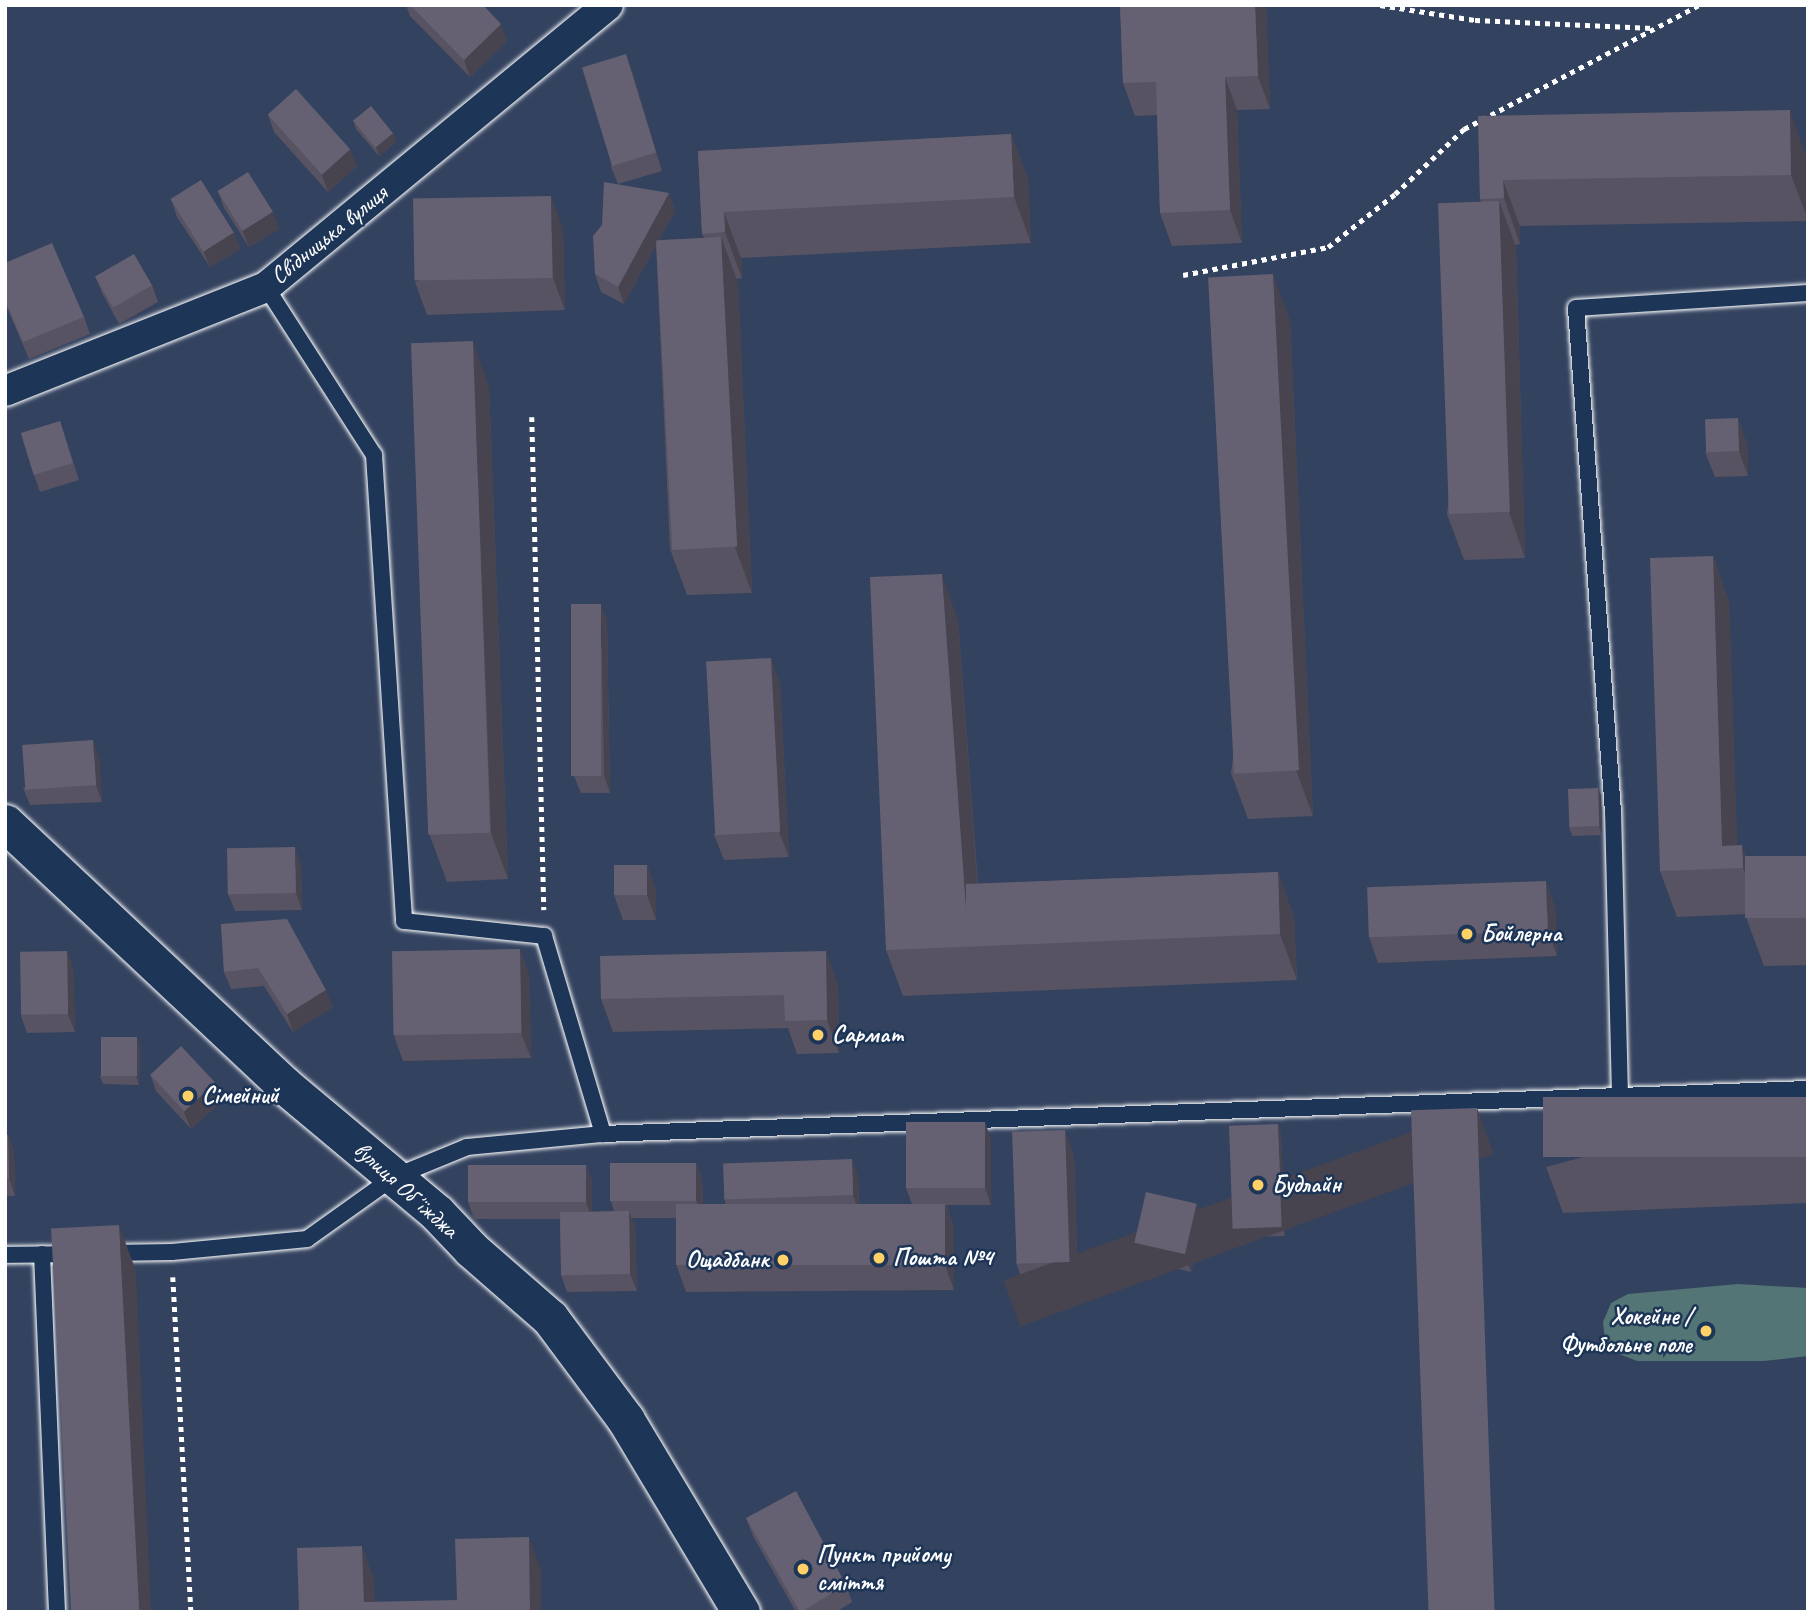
<!DOCTYPE html>
<html>
<head>
<meta charset="utf-8">
<style>
  body { margin:0 }
  #map { position:relative; width:1813px; height:1617px; overflow:hidden; background:#33425f; font-family:Caveat,sans-serif }
  div>[style] { position:absolute }
  [style*='--x'] { left:calc(var(--x)*1px); top:calc(var(--y)*1px); width:calc(var(--w)*1px); rotate:calc(var(--a)*1deg) }
  .green>* { inset:0; background:#537575 }
  .path>* { height:4.5px; margin-top:-2.25px; transform-origin:0; background:repeating-linear-gradient(90deg,#fff 0 5px,transparent 0 10px) }
  .roads { filter:drop-shadow(0 0 2px #fff) drop-shadow(0 0 2px #fff) }
  .service>* { height:16px; margin:-8px; padding:0 8px; transform-origin:8px; border-radius:8px; background:#1d3557 }
  .minor>* { height:30px; margin:-15px; padding:0 15px; transform-origin:15px; border-radius:15px; background:#1d3557 }
  .tertiary>* { height:37px; margin:-18.5px; padding:0 18.5px; transform-origin:18.5px; border-radius:18.5px; background:#1d3557 }
  .wall>* { inset:0; background:#575362 }
  .shaded-wall>* { inset:0; background:#474450; transform-origin:0 0 }
  .building>* { inset:0; background:#656172; transform-origin:0 0 }
  .dots>* { width:19px; height:19px; translate:-50% -50%; box-sizing:border-box; border:4px solid #1d3557; border-radius:50% }
  span { translate:-50% -50%; white-space:nowrap; text-align:center; line-height:1.15; -webkit-text-stroke:5px #1d3557; paint-order:stroke }
  .street-label { font-size:24px; color:#fff }
  .poi-label { font-size:24px; color:#fff; font-weight:700 }
  .left { translate:0 -50%; text-align:left }
  .right { translate:-100% -50%; text-align:right }
  .frame { position:absolute; inset:0; border:7px solid #fff; pointer-events:none }
</style>
</head>
<body>
<div id="map">
  <div class="green">
    <div style="clip-path:polygon(1738px 1284px,1808px 1288px,1808px 1356px,1764px 1361px,1637px 1361px,1619px 1354px,1605px 1340px,1603px 1322px,1611px 1303px,1628px 1294px)"></div>
  </div>
  <div class="path">
    <div style="--x:1380;--y:5;--w:96;--a:9"></div>
    <div style="--x:1475;--y:20;--w:178;--a:2.6"></div>
    <div style="--x:1183;--y:275;--w:148;--a:-10.9"></div>
    <div style="--x:1328;--y:247;--w:85;--a:-38.3"></div>
    <div style="--x:1395;--y:194;--w:95;--a:-43.3"></div>
    <div style="--x:1464;--y:129;--w:266;--a:-27.8"></div>
    <div style="--x:532;--y:417;--w:493;--a:88.6"></div>
    <div style="--x:173;--y:1277;--w:335;--a:86.9"></div>
  </div>
  <div class="roads">
    <div class="service">
      <div style="--x:266;--y:287;--w:200;--a:57.3"></div>
      <div style="--x:374;--y:455;--w:467;--a:86.3"></div>
      <div style="--x:404;--y:921;--w:141;--a:6.1"></div>
      <div style="--x:544;--y:936;--w:207;--a:73.4"></div>
      <div style="--x:1620;--y:1096;--w:284;--a:-91.4"></div>
      <div style="--x:1613;--y:812;--w:505;--a:-94.2"></div>
      <div style="--x:1576;--y:308;--w:232;--a:-3.7"></div>
      <div style="--x:109;--y:1253;--w:63;--a:-0.9"></div>
      <div style="--x:172;--y:1252;--w:136;--a:-5.5"></div>
      <div style="--x:307;--y:1239;--w:107;--a:-35.5"></div>
      <div style="--x:394;--y:1177;--w:79;--a:-22.3"></div>
      <div style="--x:467;--y:1147;--w:137;--a:-5.5"></div>
      <div style="--x:603;--y:1134;--w:1206;--a:-2.14"></div>
      <div style="--x:42;--y:1254;--w:358;--a:87.6"></div>
      <div style="--x:5;--y:1255;--w:68;--a:-0.8"></div>
    </div>
    <div class="minor">
      <div style="--x:5;--y:391;--w:281;--a:-21.7"></div>
      <div style="--x:266;--y:287;--w:443;--a:-39.5"></div>
    </div>
    <div class="tertiary">
      <div style="--x:5;--y:823;--w:383;--a:43.2"></div>
      <div style="--x:284;--y:1085;--w:199;--a:39.9"></div>
      <div style="--x:437;--y:1213;--w:50;--a:46.6"></div>
      <div style="--x:471;--y:1249;--w:105;--a:41.1"></div>
      <div style="--x:550;--y:1318;--w:127;--a:53.3"></div>
      <div style="--x:626;--y:1420;--w:224;--a:59.1"></div>
    </div>
  </div>
  <div class="wall">
    <div style="clip-path:polygon(406px 5px,483px 5px,507px 41px,470px 77px,410px 16px)"></div>
    <div style="clip-path:polygon(1120px 5px,1266px 5px,1270px 109px,1237px 110px,1242px 243px,1172px 246px,1160px 213px,1157px 115px,1135px 116px,1123px 83px)"></div>
    <div style="clip-path:polygon(632px 71px,662px 171px,618px 184px,611px 167px)"></div>
    <div style="clip-path:polygon(268px 115px,357px 166px,328px 192px,274px 132px)"></div>
    <div style="clip-path:polygon(1478px 116px,1806px 156px,1808px 221px,1520px 226px,1520px 244px,1515px 245px,1516px 247px,1525px 558px,1464px 560px,1447px 514px,1481px 202px,1480px 199px)"></div>
    <div style="clip-path:polygon(353px 120px,393px 133px,396px 142px,379px 156px,356px 129px)"></div>
    <div style="clip-path:polygon(1011px 134px,1028px 180px,1031px 243px,741px 258px,742px 278px,736px 279px,738px 283px,752px 593px,687px 595px,670px 549px,656px 245px,624px 304px,601px 292px,595px 274px,669px 193px,675px 211px,659px 240px,704px 238px,702px 234px,698px 151px)"></div>
    <div style="clip-path:polygon(218px 191px,279px 229px,249px 247px,224px 208px)"></div>
    <div style="clip-path:polygon(171px 199px,234px 232px,240px 249px,210px 267px,177px 217px)"></div>
    <div style="clip-path:polygon(563px 229px,565px 310px,427px 315px,415px 282px)"></div>
    <div style="clip-path:polygon(5px 263px,84px 317px,90px 334px,29px 359px,5px 303px)"></div>
    <div style="clip-path:polygon(95px 276px,152px 285px,158px 302px,119px 324px,102px 293px)"></div>
    <div style="clip-path:polygon(1290px 320px,1313px 816px,1248px 819px,1231px 773px)"></div>
    <div style="clip-path:polygon(489px 387px,508px 879px,447px 882px,430px 836px)"></div>
    <div style="clip-path:polygon(60px 421px,79px 480px,40px 492px,34px 475px)"></div>
    <div style="clip-path:polygon(1747px 443px,1748px 476px,1715px 477px,1705px 452px)"></div>
    <div style="clip-path:polygon(1713px 556px,1729px 602px,1737px 845px,1747px 858px,1808px 856px,1808px 965px,1764px 966px,1747px 920px,1747px 914px,1677px 917px,1660px 871px)"></div>
    <div style="clip-path:polygon(958px 620px,978px 884px,1278px 872px,1294px 918px,1297px 980px,903px 996px,886px 950px)"></div>
    <div style="clip-path:polygon(607px 621px,610px 793px,581px 793px,574px 776px)"></div>
    <div style="clip-path:polygon(780px 684px,789px 857px,724px 860px,714px 835px)"></div>
    <div style="clip-path:polygon(99px 757px,102px 802px,30px 805px,23px 788px)"></div>
    <div style="clip-path:polygon(1598px 788px,1601px 796px,1602px 835px,1572px 836px,1569px 827px)"></div>
    <div style="clip-path:polygon(301px 865px,302px 910px,235px 911px,228px 894px)"></div>
    <div style="clip-path:polygon(647px 865px,656px 891px,656px 920px,623px 920px,614px 895px)"></div>
    <div style="clip-path:polygon(1555px 906px,1557px 956px,1378px 963px,1369px 937px)"></div>
    <div style="clip-path:polygon(221px 924px,333px 1007px,293px 1032px,264px 986px,231px 989px,224px 972px)"></div>
    <div style="clip-path:polygon(67px 951px,73px 968px,75px 1032px,27px 1033px,21px 1016px)"></div>
    <div style="clip-path:polygon(529px 974px,531px 1058px,403px 1061px,394px 1036px)"></div>
    <div style="clip-path:polygon(838px 984px,839px 1053px,797px 1054px,788px 1028px,613px 1032px,601px 999px)"></div>
    <div style="clip-path:polygon(140px 1046px,139px 1085px,103px 1084px,100px 1076px)"></div>
    <div style="clip-path:polygon(150px 1074px,222px 1101px,191px 1129px,156px 1091px)"></div>
    <div style="clip-path:polygon(1808px 1097px,1808px 1203px,1563px 1213px,1546px 1167px)"></div>
    <div style="clip-path:polygon(1065px 1130px,1074px 1156px,1078px 1287px,1025px 1288px,1016px 1263px)"></div>
    <div style="clip-path:polygon(1281px 1133px,1285px 1236px,1236px 1237px,1233px 1229px)"></div>
    <div style="clip-path:polygon(5px 1135px,8px 1135px,14px 1153px,15px 1196px,5px 1196px)"></div>
    <div style="clip-path:polygon(991px 1139px,991px 1205px,946px 1205px,954px 1229px,954px 1290px,686px 1292px,677px 1267px,676px 1218px,631px 1218px,635px 1228px,637px 1291px,567px 1292px,561px 1275px,560px 1219px,474px 1219px,468px 1202px,586px 1165px,592px 1182px,592px 1212px,614px 1211px,611px 1201px,696px 1163px,702px 1180px,703px 1205px,726px 1205px,724px 1198px,858px 1176px,859px 1204px,912px 1204px,906px 1188px)"></div>
    <div style="clip-path:polygon(1204px 1222px,1191px 1272px,1140px 1260px,1134px 1243px)"></div>
    <div style="clip-path:polygon(746px 1518px,846px 1585px,852px 1602px,836px 1612px,796px 1612px,753px 1536px)"></div>
  </div>
  <div class="shaded-wall">
    <div style="clip-path:polygon(1255px 5px,1266px 5px,1270px 109px,1258px 76px)"></div>
    <div style="clip-path:polygon(501px 24px,507px 41px,470px 77px,464px 60px)"></div>
    <div style="clip-path:polygon(626px 54px,632px 71px,662px 171px,656px 153px)"></div>
    <div style="clip-path:polygon(1225px 77px,1237px 110px,1242px 243px,1230px 210px)"></div>
    <div style="clip-path:polygon(1790px 110px,1806px 156px,1808px 220px,1791px 175px)"></div>
    <div style="clip-path:polygon(393px 133px,396px 142px,379px 156px,376px 147px)"></div>
    <div style="clip-path:polygon(1011px 134px,1028px 180px,1031px 243px,1014px 197px)"></div>
    <div style="clip-path:polygon(350px 149px,357px 166px,328px 192px,322px 175px)"></div>
    <div style="clip-path:polygon(1503px 180px,1520px 226px,1520px 244px,1504px 198px)"></div>
    <div style="clip-path:polygon(669px 193px,675px 211px,624px 304px,618px 287px)"></div>
    <div style="clip-path:polygon(551px 196px,563px 229px,565px 310px,553px 278px)"></div>
    <div style="clip-path:polygon(1499px 201px,1516px 247px,1525px 558px,1509px 512px)"></div>
    <div style="clip-path:polygon(273px 212px,279px 229px,249px 247px,242px 230px)"></div>
    <div style="clip-path:polygon(724px 212px,741px 258px,742px 278px,725px 232px)"></div>
    <div style="clip-path:polygon(234px 232px,240px 249px,210px 267px,203px 250px)"></div>
    <div style="clip-path:polygon(721px 237px,738px 283px,752px 593px,735px 547px)"></div>
    <div style="clip-path:polygon(1273px 274px,1290px 320px,1313px 816px,1296px 770px)"></div>
    <div style="clip-path:polygon(473px 341px,489px 387px,508px 879px,491px 833px)"></div>
    <div style="clip-path:polygon(1738px 418px,1747px 443px,1748px 476px,1739px 451px)"></div>
    <div style="clip-path:polygon(1713px 556px,1729px 602px,1738px 868px,1722px 846px)"></div>
    <div style="clip-path:polygon(942px 574px,958px 620px,982px 946px,966px 910px)"></div>
    <div style="clip-path:polygon(601px 604px,607px 621px,610px 793px,604px 775px)"></div>
    <div style="clip-path:polygon(771px 658px,780px 684px,789px 857px,779px 832px)"></div>
    <div style="clip-path:polygon(93px 740px,99px 757px,102px 802px,96px 785px)"></div>
    <div style="clip-path:polygon(1598px 788px,1601px 796px,1602px 835px,1599px 826px)"></div>
    <div style="clip-path:polygon(1742px 845px,1759px 891px,1760px 914px,1743px 868px)"></div>
    <div style="clip-path:polygon(295px 847px,301px 865px,302px 910px,296px 893px)"></div>
    <div style="clip-path:polygon(647px 865px,656px 891px,656px 920px,647px 895px)"></div>
    <div style="clip-path:polygon(1278px 872px,1294px 918px,1297px 980px,1280px 934px)"></div>
    <div style="clip-path:polygon(1546px 881px,1555px 906px,1557px 956px,1548px 931px)"></div>
    <div style="clip-path:polygon(520px 949px,529px 974px,531px 1058px,521px 1033px)"></div>
    <div style="clip-path:polygon(67px 951px,73px 968px,75px 1032px,68px 1014px)"></div>
    <div style="clip-path:polygon(826px 951px,838px 984px,839px 1053px,827px 1020px)"></div>
    <div style="clip-path:polygon(326px 990px,333px 1007px,293px 1032px,287px 1014px)"></div>
    <div style="clip-path:polygon(137px 1037px,140px 1046px,139px 1085px,136px 1076px)"></div>
    <div style="clip-path:polygon(215px 1083px,222px 1101px,191px 1129px,184px 1112px)"></div>
    <div style="left:1477px;top:1108px;width:49px;height:504px;rotate:70deg"></div>
    <div style="clip-path:polygon(985px 1122px,991px 1139px,991px 1205px,985px 1188px)"></div>
    <div style="clip-path:polygon(1278px 1124px,1281px 1133px,1285px 1236px,1282px 1227px)"></div>
    <div style="clip-path:polygon(1065px 1130px,1074px 1156px,1078px 1287px,1069px 1262px)"></div>
    <div style="clip-path:polygon(8px 1135px,14px 1153px,15px 1196px,9px 1178px)"></div>
    <div style="clip-path:polygon(852px 1159px,858px 1176px,859px 1212px,853px 1195px)"></div>
    <div style="clip-path:polygon(696px 1163px,702px 1180px,703px 1217px,696px 1200px)"></div>
    <div style="clip-path:polygon(586px 1165px,592px 1182px,592px 1219px,586px 1202px)"></div>
    <div style="clip-path:polygon(945px 1204px,954px 1229px,954px 1290px,945px 1265px)"></div>
    <div style="clip-path:polygon(1197px 1204px,1204px 1222px,1191px 1272px,1185px 1255px)"></div>
    <div style="clip-path:polygon(629px 1211px,635px 1228px,637px 1291px,630px 1274px)"></div>
    <div style="clip-path:polygon(119px 1225px,136px 1271px,151px 1612px,137px 1612px)"></div>
    <div style="clip-path:polygon(529px 1537px,541px 1570px,541px 1612px,530px 1612px)"></div>
    <div style="clip-path:polygon(362px 1546px,374px 1579px,375px 1612px,364px 1602px)"></div>
  </div>
  <div class="building">
    <div style="clip-path:polygon(410px 5px,483px 5px,501px 24px,464px 60px)"></div>
    <div style="clip-path:polygon(1120px 5px,1255px 5px,1258px 76px,1225px 77px,1230px 210px,1160px 213px,1156px 82px,1123px 83px)"></div>
    <div style="left:626px;top:54px;width:103px;height:46px;rotate:73deg"></div>
    <div style="left:296px;top:89px;width:81px;height:38px;rotate:48deg"></div>
    <div style="left:371px;top:106px;width:35px;height:23px;rotate:51deg"></div>
    <div style="clip-path:polygon(1790px 110px,1791px 175px,1503px 180px,1504px 198px,1480px 199px,1478px 116px)"></div>
    <div style="clip-path:polygon(1011px 134px,1014px 197px,724px 212px,725px 232px,702px 234px,698px 151px)"></div>
    <div style="left:248px;top:172px;width:47px;height:36px;rotate:58deg"></div>
    <div style="left:201px;top:180px;width:62px;height:36px;rotate:58deg"></div>
    <div style="clip-path:polygon(604px 182px,669px 193px,618px 287px,595px 274px,593px 236px,602px 225px)"></div>
    <div style="left:551px;top:196px;width:82px;height:138px;rotate:89deg"></div>
    <div style="left:1499px;top:201px;width:311px;height:61px;rotate:88deg"></div>
    <div style="left:721px;top:237px;width:310px;height:65px;rotate:87deg"></div>
    <div style="clip-path:polygon(52px 243px,84px 317px,23px 342px,5px 300px,5px 263px)"></div>
    <div style="left:134px;top:254px;width:36px;height:45px;rotate:60deg"></div>
    <div style="left:1273px;top:274px;width:497px;height:65px;rotate:87deg"></div>
    <div style="left:473px;top:341px;width:492px;height:62px;rotate:88deg"></div>
    <div style="left:1738px;top:418px;width:33px;height:33px;rotate:88deg"></div>
    <div style="left:60px;top:421px;width:44px;height:41px;rotate:73deg"></div>
    <div style="clip-path:polygon(1713px 556px,1722px 846px,1742px 845px,1743px 868px,1660px 871px,1650px 558px)"></div>
    <div style="clip-path:polygon(942px 574px,966px 910px,966px 884px,1278px 872px,1280px 934px,886px 950px,870px 577px)"></div>
    <div style="left:571px;top:604px;width:30px;height:172px"></div>
    <div style="left:771px;top:658px;width:174px;height:65px;rotate:87deg"></div>
    <div style="left:93px;top:740px;width:45px;height:71px;rotate:86deg"></div>
    <div style="left:1598px;top:788px;width:38px;height:30px;rotate:88deg"></div>
    <div style="left:295px;top:847px;width:46px;height:68px;rotate:89deg"></div>
    <div style="left:1808px;top:856px;width:62px;height:63px;rotate:90deg"></div>
    <div style="left:614px;top:865px;width:33px;height:30px"></div>
    <div style="left:1546px;top:881px;width:50px;height:179px;rotate:88deg"></div>
    <div style="clip-path:polygon(287px 919px,326px 990px,287px 1014px,258px 968px,224px 972px,221px 924px)"></div>
    <div style="left:520px;top:949px;width:84px;height:128px;rotate:89deg"></div>
    <div style="left:67px;top:951px;width:63px;height:47px;rotate:89deg"></div>
    <div style="clip-path:polygon(826px 951px,827px 1020px,785px 1021px,784px 995px,601px 999px,600px 956px)"></div>
    <div style="left:101px;top:1037px;width:36px;height:39px"></div>
    <div style="left:181px;top:1046px;width:50px;height:42px;rotate:47deg"></div>
    <div style="left:1808px;top:1097px;width:60px;height:265px;rotate:90deg"></div>
    <div style="left:1477px;top:1108px;width:504px;height:66px;rotate:88deg"></div>
    <div style="left:906px;top:1122px;width:79px;height:66px"></div>
    <div style="left:1278px;top:1124px;width:103px;height:49px;rotate:88deg"></div>
    <div style="left:1065px;top:1130px;width:132px;height:53px;rotate:88deg"></div>
    <div style="clip-path:polygon(5px 1135px,8px 1135px,9px 1178px,5px 1179px)"></div>
    <div style="left:852px;top:1159px;width:36px;height:129px;rotate:88deg"></div>
    <div style="left:610px;top:1163px;width:86px;height:38px"></div>
    <div style="left:468px;top:1165px;width:118px;height:37px"></div>
    <div style="left:1146px;top:1192px;width:52px;height:52px;rotate:13deg"></div>
    <div style="left:945px;top:1204px;width:61px;height:269px;rotate:90deg"></div>
    <div style="left:629px;top:1211px;width:63px;height:69px;rotate:89deg"></div>
    <div style="left:119px;top:1225px;width:387px;height:68px;rotate:87deg"></div>
    <div style="clip-path:polygon(796px 1491px,846px 1585px,801px 1612px,800px 1612px,746px 1518px)"></div>
    <div style="clip-path:polygon(529px 1537px,530px 1612px,299px 1612px,297px 1548px,362px 1546px,364px 1602px,457px 1600px,455px 1539px)"></div>
  </div>
  <div class="dots">
    <div style="left:1467px;top:934px;background:#ffd166"></div>
    <div style="left:818px;top:1035px;background:#ffd166"></div>
    <div style="left:188px;top:1096px;background:#ffd166"></div>
    <div style="left:1258px;top:1185px;background:#ffd166"></div>
    <div style="left:879px;top:1258px;background:#ffd166"></div>
    <div style="left:783px;top:1260px;background:#ffd166"></div>
    <div style="left:1706px;top:1331px;background:#ffd166"></div>
    <div style="left:803px;top:1569px;background:#ffd166"></div>
  </div>
  <div class="street-label">
    <span style="left:329px;top:235px;rotate:-39deg">Свідницька вулиця</span>
    <span style="left:406px;top:1190px;rotate:42deg">вулиця Обʼїжджа</span>
  </div>
  <div class="poi-label">
    <span class="left" style="left:1481px;top:934px">Бойлерна</span>
    <span class="left" style="left:832px;top:1035px">Сармат</span>
    <span class="left" style="left:202px;top:1096px">Сімейний</span>
    <span class="left" style="left:1272px;top:1185px">Будлайн</span>
    <span class="left" style="left:893px;top:1258px">Пошта №4</span>
    <span class="right" style="left:769px;top:1260px">Ощадбанк</span>
    <span class="right" style="left:1692px;top:1331px">Хокейне /<br>Футбольне поле</span>
    <span class="left" style="left:817px;top:1569px">Пункт прийому<br>сміття</span>
  </div>
  <div class="frame"></div>
</div>
</body>
</html>
